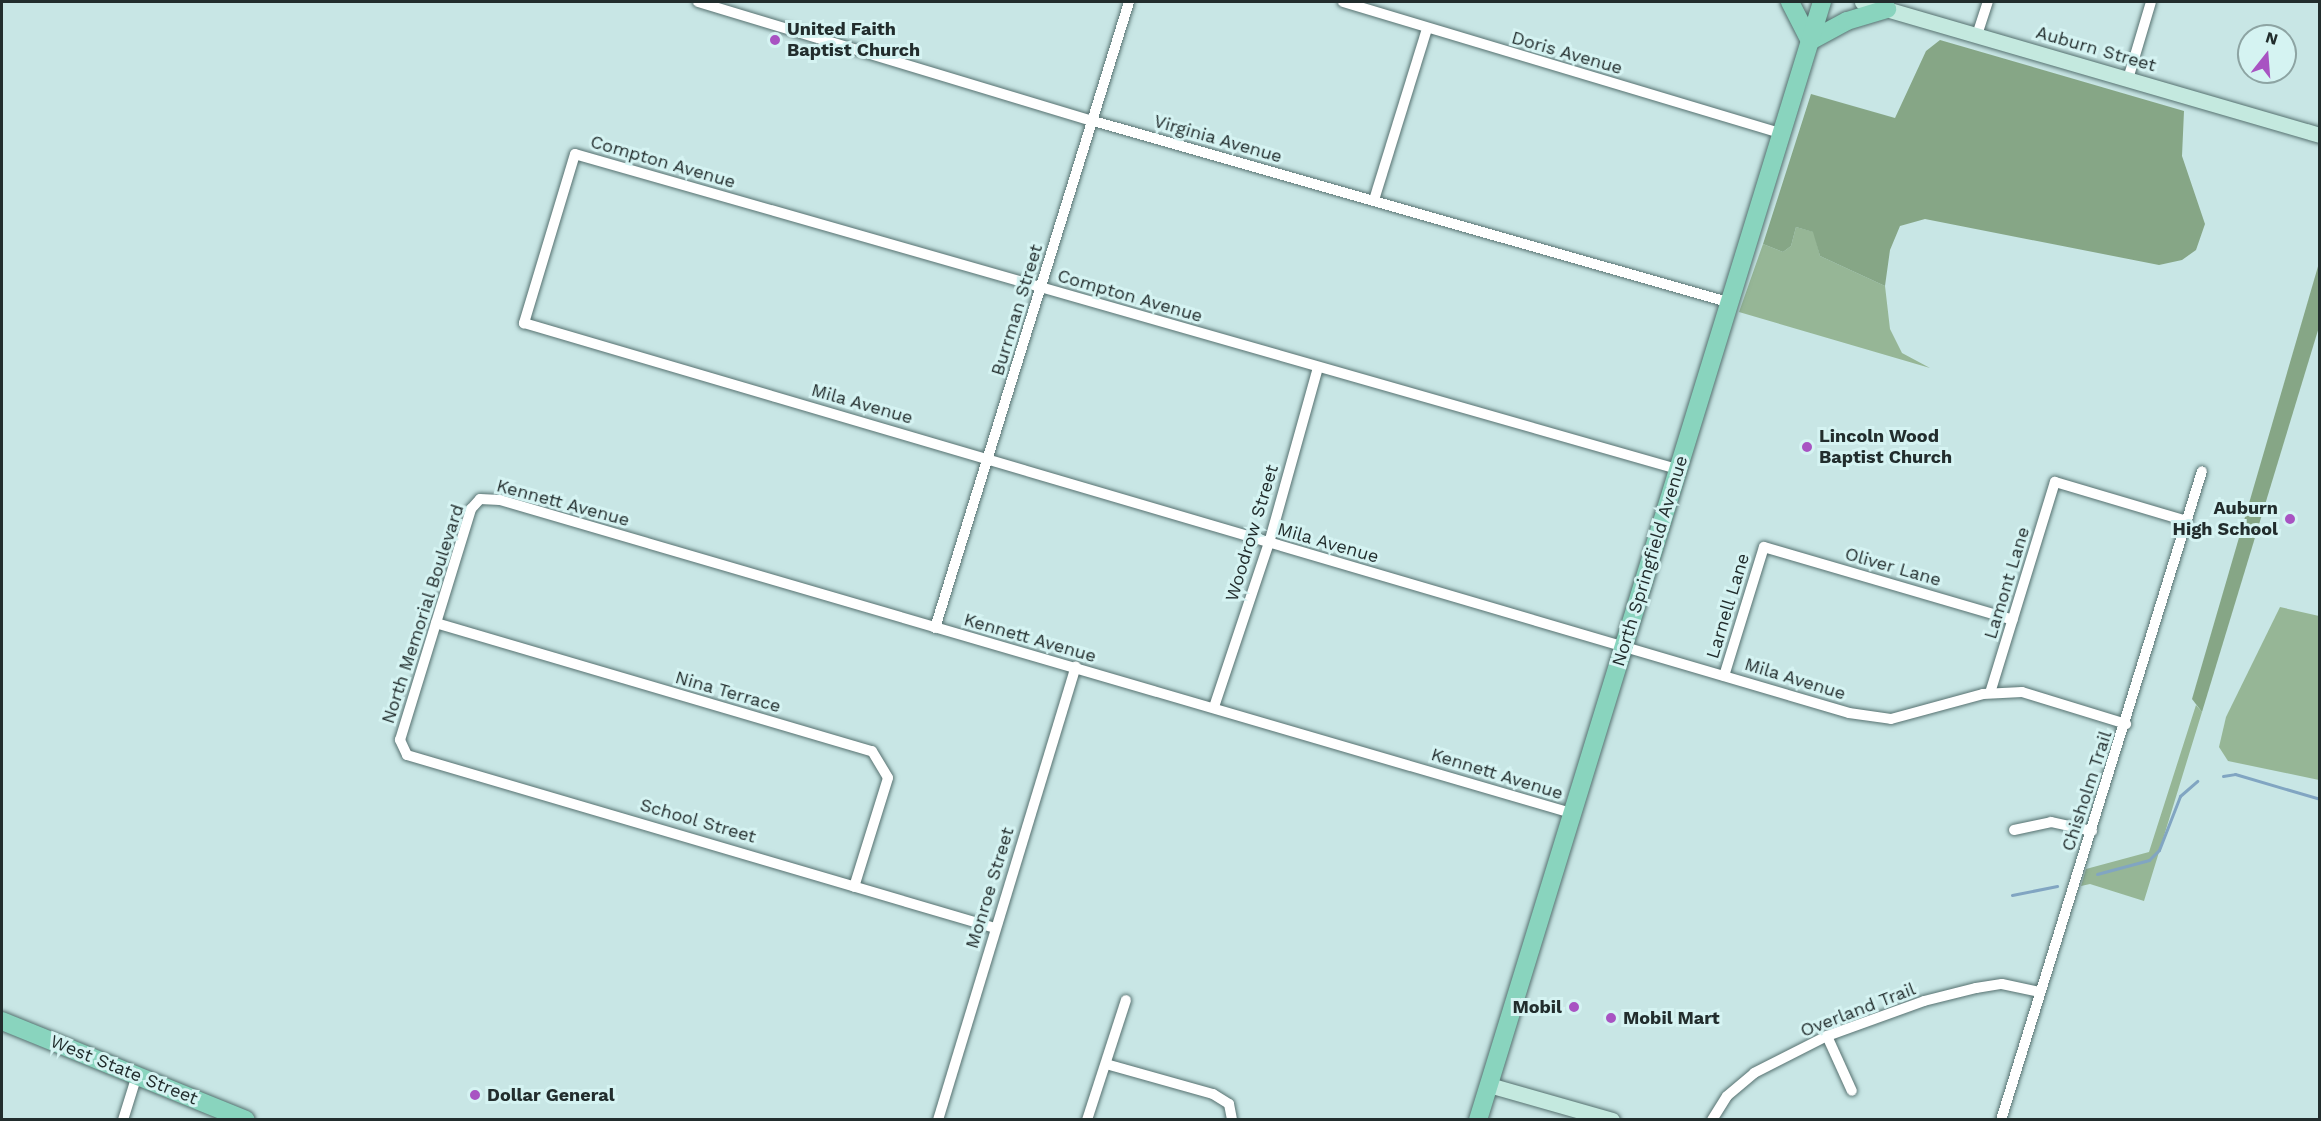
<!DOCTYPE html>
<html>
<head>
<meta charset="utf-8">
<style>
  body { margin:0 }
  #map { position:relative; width:2321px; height:1121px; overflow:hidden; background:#c8e6e5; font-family:"Work Sans",sans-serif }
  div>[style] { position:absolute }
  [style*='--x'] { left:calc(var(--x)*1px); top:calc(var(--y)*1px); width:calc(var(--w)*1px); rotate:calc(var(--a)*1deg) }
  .green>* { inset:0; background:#96b696 }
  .forest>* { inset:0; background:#86a686 }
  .stream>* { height:3px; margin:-1.5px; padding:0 1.5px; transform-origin:1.5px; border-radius:1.5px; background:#81a5c2 }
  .roads { filter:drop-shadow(0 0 2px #567170) drop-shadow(0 0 2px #567170) }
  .minor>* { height:10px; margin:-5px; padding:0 5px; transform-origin:5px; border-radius:5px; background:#fff }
  .secondary>* { height:15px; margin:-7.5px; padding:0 7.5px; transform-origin:7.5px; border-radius:7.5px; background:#c4e9df }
  .primary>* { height:18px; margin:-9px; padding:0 9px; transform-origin:9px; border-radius:9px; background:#89d4be }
  .dots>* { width:16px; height:16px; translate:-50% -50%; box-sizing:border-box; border:3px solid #d5f3f2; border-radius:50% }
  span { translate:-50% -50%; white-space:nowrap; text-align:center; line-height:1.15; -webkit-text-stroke:6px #d5f3f2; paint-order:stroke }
  .poi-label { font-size:18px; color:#222d2d; font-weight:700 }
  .left { translate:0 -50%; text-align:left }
  .right { translate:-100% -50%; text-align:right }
  .street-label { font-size:18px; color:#222d2d }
  .frame { position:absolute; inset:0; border:3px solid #222d2d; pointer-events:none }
  .north { position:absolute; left:2237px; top:24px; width:60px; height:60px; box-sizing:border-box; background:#d5f3f2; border:2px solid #8da4a3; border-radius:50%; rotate:17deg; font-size:16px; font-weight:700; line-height:24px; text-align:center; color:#222d2d }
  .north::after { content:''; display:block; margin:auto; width:21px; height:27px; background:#a853c2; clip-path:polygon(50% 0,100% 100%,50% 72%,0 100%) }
</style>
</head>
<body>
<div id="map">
  <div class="green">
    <div style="clip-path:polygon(1796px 227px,1814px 232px,1820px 256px,1885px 286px,1890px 329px,1902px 353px,1930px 368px,1739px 312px,1763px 244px,1783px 252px,1791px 246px)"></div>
    <div style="clip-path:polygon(2280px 607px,2319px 616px,2319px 780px,2228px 761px,2219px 747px,2226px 717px)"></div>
    <div style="clip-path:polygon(2196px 705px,2202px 712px,2144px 901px,2090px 884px,2081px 886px,2086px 869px,2149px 852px)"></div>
  </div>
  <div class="forest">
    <div style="clip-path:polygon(1940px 40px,2184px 111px,2182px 156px,2205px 224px,2196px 250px,2182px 260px,2159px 265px,1925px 219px,1900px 226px,1890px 250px,1885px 286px,1820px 256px,1813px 232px,1796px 227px,1791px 246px,1783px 252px,1763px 244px,1811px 94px,1895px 118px,1926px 51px)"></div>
    <div style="clip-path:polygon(2319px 263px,2319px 327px,2202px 712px,2192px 699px)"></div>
  </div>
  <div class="stream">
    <div style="--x:2223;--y:776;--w:12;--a:-9"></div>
    <div style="--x:2235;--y:774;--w:89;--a:16.4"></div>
    <div style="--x:2097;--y:874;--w:54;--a:-15.1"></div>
    <div style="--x:2149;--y:860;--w:14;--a:-45"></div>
    <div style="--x:2159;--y:850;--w:58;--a:-68.7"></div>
    <div style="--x:2180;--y:796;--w:23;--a:-41"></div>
    <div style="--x:2012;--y:895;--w:46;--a:-11.3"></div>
  </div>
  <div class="roads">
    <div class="minor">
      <div style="--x:698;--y:2;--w:409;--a:16.8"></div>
      <div style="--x:1090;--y:120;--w:667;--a:15.93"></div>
      <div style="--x:1343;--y:2;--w:459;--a:16.7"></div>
      <div style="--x:1977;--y:35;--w:35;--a:-72"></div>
      <div style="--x:2128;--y:79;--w:80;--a:-73.4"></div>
      <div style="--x:1374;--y:200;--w:179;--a:-72.8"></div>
      <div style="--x:1677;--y:469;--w:1146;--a:-164.05"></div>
      <div style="--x:575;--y:154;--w:177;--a:106.8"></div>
      <div style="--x:524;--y:323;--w:1381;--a:16.4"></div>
      <div style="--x:1849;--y:713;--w:42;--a:8.1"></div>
      <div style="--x:1891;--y:719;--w:95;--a:-15.2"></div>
      <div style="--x:1983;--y:694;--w:39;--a:-3"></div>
      <div style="--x:2022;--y:692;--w:109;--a:17.1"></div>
      <div style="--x:436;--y:623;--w:454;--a:16.4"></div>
      <div style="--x:872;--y:751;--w:31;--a:59"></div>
      <div style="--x:888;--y:778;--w:114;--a:107.3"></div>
      <div style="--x:935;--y:628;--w:655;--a:-72.78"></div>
      <div style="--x:1724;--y:676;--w:135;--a:-72.8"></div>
      <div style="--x:1764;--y:547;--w:259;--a:16.3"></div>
      <div style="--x:1990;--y:693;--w:221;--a:-72.9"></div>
      <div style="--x:2055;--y:482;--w:138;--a:16.5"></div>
      <div style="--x:1214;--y:707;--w:173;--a:-71.5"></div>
      <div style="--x:1269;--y:543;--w:182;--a:-74.4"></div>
      <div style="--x:2014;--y:830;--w:38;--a:-12"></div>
      <div style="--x:2051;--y:822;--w:42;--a:12.4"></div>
      <div style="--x:995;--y:928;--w:613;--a:-163.61"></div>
      <div style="--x:407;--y:755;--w:17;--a:-115"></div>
      <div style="--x:400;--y:740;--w:242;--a:-72.9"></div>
      <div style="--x:471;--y:509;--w:13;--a:-48"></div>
      <div style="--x:480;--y:499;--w:20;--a:3"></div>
      <div style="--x:500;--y:500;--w:1116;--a:16.29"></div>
      <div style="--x:1827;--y:1036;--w:60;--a:65.6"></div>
      <div style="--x:1106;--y:1064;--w:111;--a:15.7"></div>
      <div style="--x:1213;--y:1094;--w:19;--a:32"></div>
      <div style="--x:1229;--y:1104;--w:16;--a:79"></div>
      <div style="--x:123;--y:1120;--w:47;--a:-72.7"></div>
      <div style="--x:938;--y:1120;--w:474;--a:-73.1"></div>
      <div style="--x:1087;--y:1120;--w:126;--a:-72"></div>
      <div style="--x:1712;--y:1120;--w:28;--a:-58"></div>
      <div style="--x:1727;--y:1096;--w:35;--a:-40"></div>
      <div style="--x:1754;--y:1073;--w:82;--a:-26.9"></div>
      <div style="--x:1827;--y:1036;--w:103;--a:-19.8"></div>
      <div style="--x:1924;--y:1001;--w:54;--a:-14"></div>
      <div style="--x:1976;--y:988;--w:26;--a:-9"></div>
      <div style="--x:2002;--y:984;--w:39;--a:12"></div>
      <div style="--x:2001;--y:1120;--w:679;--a:-72.79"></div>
    </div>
    <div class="secondary">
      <div style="--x:1862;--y:2;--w:477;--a:16.2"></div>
      <div style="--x:1489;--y:1085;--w:128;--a:15.9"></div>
    </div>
    <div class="primary">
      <div style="--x:1790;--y:2;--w:44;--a:62.9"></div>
      <div style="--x:1810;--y:41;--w:42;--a:-28.4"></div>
      <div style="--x:1847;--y:21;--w:42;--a:-16.7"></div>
      <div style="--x:2;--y:1021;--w:263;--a:22.1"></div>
      <div style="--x:1478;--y:1120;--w:1170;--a:-72.9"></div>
    </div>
  </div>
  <div class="dots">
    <div style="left:775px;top:40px;background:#a853c2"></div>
    <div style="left:1807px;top:447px;background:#a853c2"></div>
    <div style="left:2290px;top:519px;background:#a853c2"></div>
    <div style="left:1574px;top:1007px;background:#a853c2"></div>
    <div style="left:1611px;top:1018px;background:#a853c2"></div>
    <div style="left:475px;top:1095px;background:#a853c2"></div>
  </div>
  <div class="poi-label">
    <span class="left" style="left:787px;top:40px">United Faith<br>Baptist Church</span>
    <span class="left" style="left:1819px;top:447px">Lincoln Wood<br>Baptist Church</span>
    <span class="right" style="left:2278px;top:519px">Auburn<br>High School</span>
    <span class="right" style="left:1562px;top:1007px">Mobil</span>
    <span class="left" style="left:1623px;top:1018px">Mobil Mart</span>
    <span class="left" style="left:487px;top:1095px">Dollar General</span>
  </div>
  <div class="street-label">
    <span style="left:2096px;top:49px;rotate:16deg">Auburn Street</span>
    <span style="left:1567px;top:53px;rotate:16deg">Doris Avenue</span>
    <span style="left:1218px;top:139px;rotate:16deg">Virginia Avenue</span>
    <span style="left:663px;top:162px;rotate:16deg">Compton Avenue</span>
    <span style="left:1130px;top:296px;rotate:16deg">Compton Avenue</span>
    <span style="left:1017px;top:310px;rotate:-73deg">Burrman Street</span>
    <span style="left:862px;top:404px;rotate:16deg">Mila Avenue</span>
    <span style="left:563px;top:503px;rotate:15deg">Kennett Avenue</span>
    <span style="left:1252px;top:533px;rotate:-73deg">Woodrow Street</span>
    <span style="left:1328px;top:543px;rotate:16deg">Mila Avenue</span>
    <span style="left:1650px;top:561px;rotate:-73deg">North Springfield Avenue</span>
    <span style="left:1893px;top:567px;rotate:16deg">Oliver Lane</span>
    <span style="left:2007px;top:583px;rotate:-73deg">Lamont Lane</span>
    <span style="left:1728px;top:606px;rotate:-73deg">Larnell Lane</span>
    <span style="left:423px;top:614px;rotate:-72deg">North Memorial Boulevard</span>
    <span style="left:1030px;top:638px;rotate:16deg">Kennett Avenue</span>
    <span style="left:1795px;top:679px;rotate:17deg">Mila Avenue</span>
    <span style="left:728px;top:692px;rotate:16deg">Nina Terrace</span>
    <span style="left:1497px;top:774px;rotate:17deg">Kennett Avenue</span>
    <span style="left:2087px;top:791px;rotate:-72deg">Chisholm Trail</span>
    <span style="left:698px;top:821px;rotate:16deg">School Street</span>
    <span style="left:990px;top:888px;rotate:-73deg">Monroe Street</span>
    <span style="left:1858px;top:1010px;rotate:-21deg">Overland Trail</span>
    <span style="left:124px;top:1070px;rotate:22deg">West State Street</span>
  </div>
  <div class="frame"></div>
  <div class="north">N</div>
</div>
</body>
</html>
